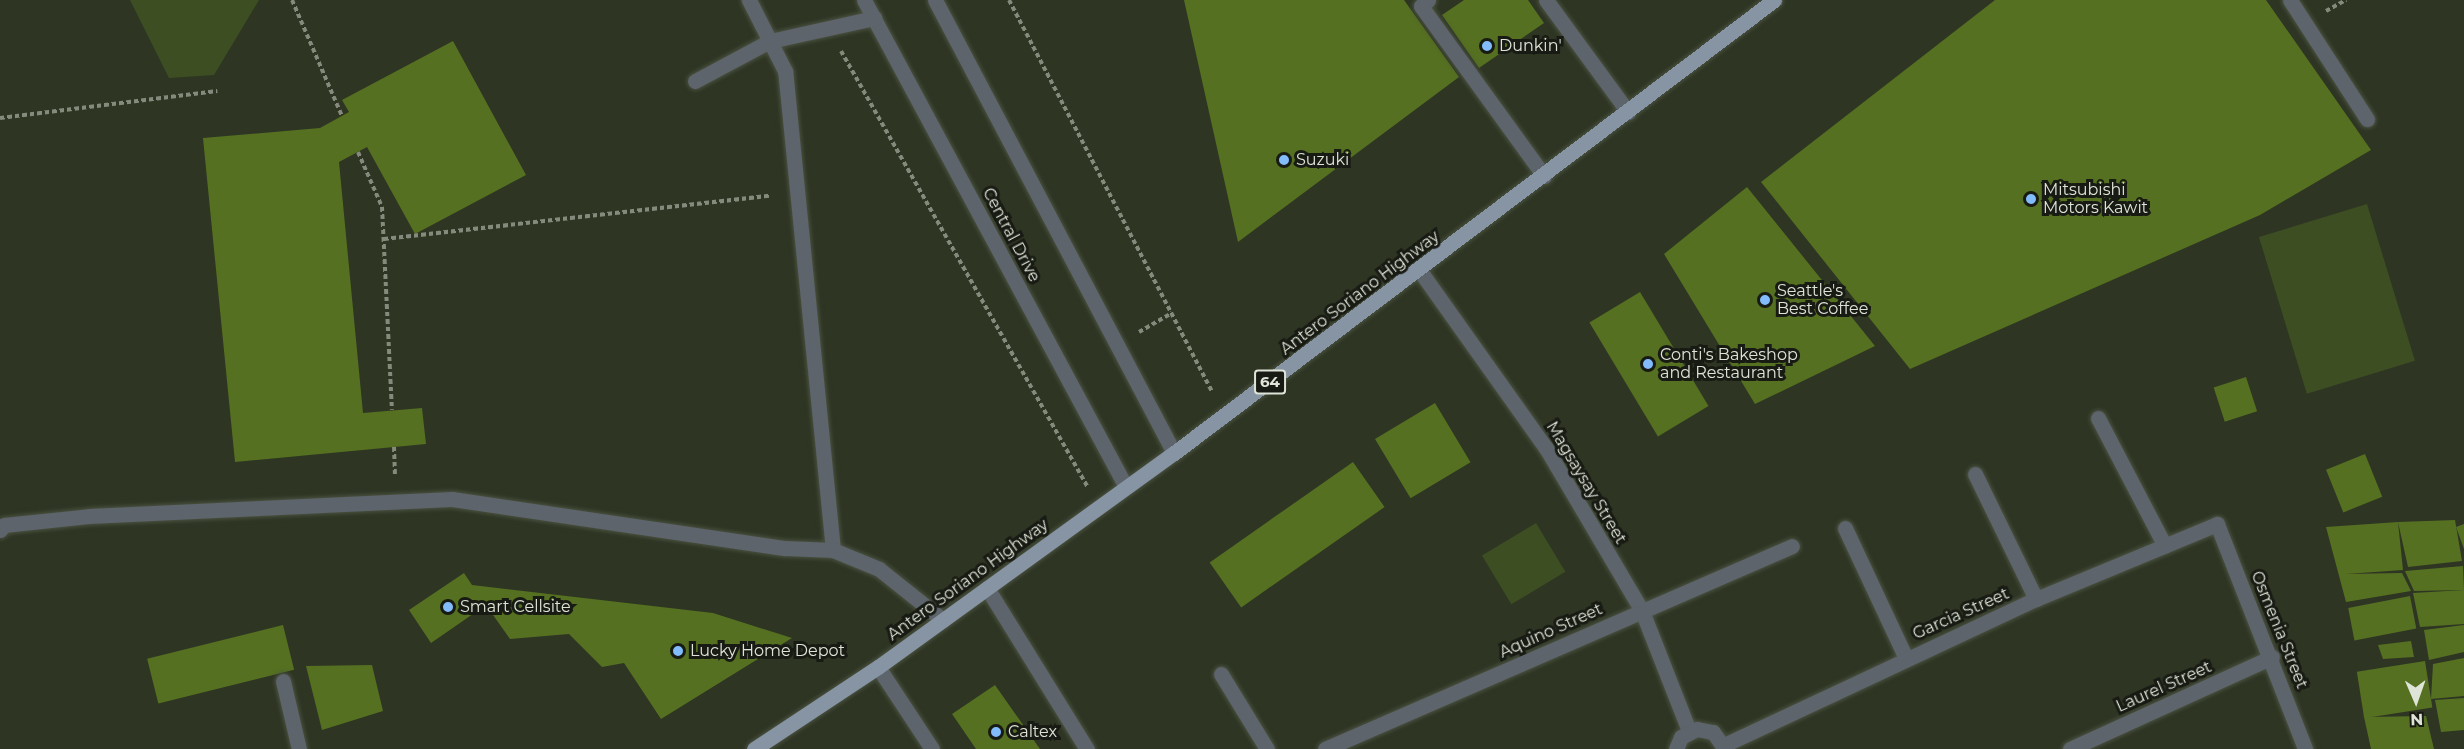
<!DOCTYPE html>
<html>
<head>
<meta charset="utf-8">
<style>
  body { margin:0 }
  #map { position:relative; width:2464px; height:749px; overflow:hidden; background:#2e3523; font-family:Montserrat,sans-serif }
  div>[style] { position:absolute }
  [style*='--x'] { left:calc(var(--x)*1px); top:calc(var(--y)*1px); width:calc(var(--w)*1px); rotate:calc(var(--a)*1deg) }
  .green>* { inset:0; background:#3e4e23; transform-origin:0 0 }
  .building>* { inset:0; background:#557021; transform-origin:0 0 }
  .path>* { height:4px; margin-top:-2px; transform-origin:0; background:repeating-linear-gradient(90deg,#858b7c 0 4.5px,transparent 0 7.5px) }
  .roads { filter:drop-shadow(0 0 2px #4a5140) drop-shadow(0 0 2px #4a5140) }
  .minor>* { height:15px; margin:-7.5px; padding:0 7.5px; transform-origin:7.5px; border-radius:7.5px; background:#5d646b }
  .major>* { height:15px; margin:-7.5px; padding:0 7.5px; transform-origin:7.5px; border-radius:7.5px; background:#8694a3 }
  .dots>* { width:16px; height:16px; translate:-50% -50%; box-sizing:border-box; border:3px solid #181b13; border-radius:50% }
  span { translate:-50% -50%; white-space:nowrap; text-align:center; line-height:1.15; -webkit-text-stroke:6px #181b13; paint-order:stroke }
  .shield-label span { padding:2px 4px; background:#181b13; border:2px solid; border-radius:4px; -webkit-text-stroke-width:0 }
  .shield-label { font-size:15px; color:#dfe4d8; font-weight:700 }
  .poi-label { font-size:16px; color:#dfe4d8 }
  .left { translate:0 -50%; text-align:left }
  .street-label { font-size:16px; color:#dfe4d8 }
  .north { position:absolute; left:2386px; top:671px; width:60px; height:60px; -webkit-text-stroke:4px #181b13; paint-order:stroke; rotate:178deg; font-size:16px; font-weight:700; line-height:24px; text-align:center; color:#dfe4d8 }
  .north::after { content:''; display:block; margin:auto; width:21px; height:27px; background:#dfe4d8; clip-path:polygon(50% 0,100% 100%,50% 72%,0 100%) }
</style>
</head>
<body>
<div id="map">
  <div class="green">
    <div style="clip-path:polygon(130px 0,259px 0,214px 75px,169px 78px)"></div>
    <div style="left:2367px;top:204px;width:164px;height:113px;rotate:73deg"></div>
    <div style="left:1536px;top:523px;width:57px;height:63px;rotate:59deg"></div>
  </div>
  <div class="building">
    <div style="clip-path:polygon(1184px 0,1404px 0,1459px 77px,1238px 242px)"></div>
    <div style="clip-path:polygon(1464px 0,1528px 0,1544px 23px,1479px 68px,1442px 15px)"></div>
    <div style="clip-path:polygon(1995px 0,2266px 0,2371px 150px,2260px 215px,1910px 369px,1761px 182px)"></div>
    <div style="clip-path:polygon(453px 41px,526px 175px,415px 234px,367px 147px,339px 162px,363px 413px,422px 408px,426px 444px,235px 462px,203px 138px,320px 128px,349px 112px,342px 100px)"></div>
    <div style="clip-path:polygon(1747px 187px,1875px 346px,1755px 404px,1664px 254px)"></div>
    <div style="left:1640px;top:292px;width:133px;height:59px;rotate:59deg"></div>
    <div style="left:2246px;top:377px;width:36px;height:34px;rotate:72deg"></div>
    <div style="left:1435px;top:403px;width:69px;height:70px;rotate:59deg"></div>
    <div style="left:2365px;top:454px;width:46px;height:42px;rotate:68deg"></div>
    <div style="left:1353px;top:462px;width:55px;height:175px;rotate:55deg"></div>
    <div style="clip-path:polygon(2455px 520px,2462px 561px,2408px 567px,2398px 522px,2403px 570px,2346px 574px,2402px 573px,2411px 591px,2346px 602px,2326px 527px,2398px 522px)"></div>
    <div style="clip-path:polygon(2464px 524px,2464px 549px,2456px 527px)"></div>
    <div style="clip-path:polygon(2463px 566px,2464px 590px,2414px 591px,2405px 571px)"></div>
    <div style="clip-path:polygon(464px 573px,472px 585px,713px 613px,792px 638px,661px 719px,624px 663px,602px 667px,569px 634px,510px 639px,486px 605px,431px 643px,409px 610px)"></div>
    <div style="clip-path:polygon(2464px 590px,2464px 624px,2420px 627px,2413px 593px)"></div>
    <div style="left:2410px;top:596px;width:33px;height:63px;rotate:79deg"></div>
    <div style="left:283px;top:625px;width:46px;height:140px;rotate:76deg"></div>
    <div style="clip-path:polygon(2464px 625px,2464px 652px,2429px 660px,2424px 630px)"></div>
    <div style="clip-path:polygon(2411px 641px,2414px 657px,2383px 659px,2378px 645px)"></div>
    <div style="clip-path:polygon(2464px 658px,2464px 696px,2431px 699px,2433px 664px)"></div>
    <div style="left:2425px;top:661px;width:47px;height:69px;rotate:81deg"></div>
    <div style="clip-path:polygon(372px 665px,383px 711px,322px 730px,306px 666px)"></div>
    <div style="clip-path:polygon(995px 685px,1040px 749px,976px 749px,952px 714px)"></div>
    <div style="clip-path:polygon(2464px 698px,2464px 730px,2441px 732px,2435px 700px)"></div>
    <div style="clip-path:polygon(2426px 716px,2434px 749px,2371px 749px,2364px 717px)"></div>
  </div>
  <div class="path">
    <div style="--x:292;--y:0;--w:126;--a:66.7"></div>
    <div style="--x:1009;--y:0;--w:441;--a:62.6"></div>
    <div style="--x:2326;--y:11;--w:23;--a:-29"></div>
    <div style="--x:841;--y:51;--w:500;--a:60.5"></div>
    <div style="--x:0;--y:118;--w:219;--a:-7.1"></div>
    <div style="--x:358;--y:152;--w:60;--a:66.4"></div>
    <div style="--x:382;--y:207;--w:203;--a:87.2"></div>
    <div style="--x:384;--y:239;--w:388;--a:-6.4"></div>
    <div style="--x:1139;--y:332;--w:38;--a:-30"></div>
    <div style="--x:394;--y:447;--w:27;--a:88"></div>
  </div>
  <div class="roads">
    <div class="minor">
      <div style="--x:864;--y:0;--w:553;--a:61.72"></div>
      <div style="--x:935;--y:0;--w:512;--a:62.18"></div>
      <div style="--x:1428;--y:0;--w:9;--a:139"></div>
      <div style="--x:1421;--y:6;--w:210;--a:54.1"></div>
      <div style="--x:1546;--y:0;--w:139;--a:53.8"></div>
      <div style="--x:2290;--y:0;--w:142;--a:57.1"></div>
      <div style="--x:695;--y:81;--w:85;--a:-28.1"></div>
      <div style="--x:770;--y:41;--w:107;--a:-12.5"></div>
      <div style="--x:1420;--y:271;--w:217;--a:54.6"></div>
      <div style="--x:1546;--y:448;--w:189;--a:59.5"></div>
      <div style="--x:1642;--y:611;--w:129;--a:68.6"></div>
      <div style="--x:2098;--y:418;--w:144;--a:62.4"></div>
      <div style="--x:1975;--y:474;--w:139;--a:64"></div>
      <div style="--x:1845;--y:528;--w:144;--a:64.9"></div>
      <div style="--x:0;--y:530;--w:6;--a:-51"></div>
      <div style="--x:4;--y:525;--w:85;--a:-6"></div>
      <div style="--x:89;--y:516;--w:363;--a:-2.7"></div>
      <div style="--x:452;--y:499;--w:337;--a:8.4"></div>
      <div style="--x:785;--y:548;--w:48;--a:2.4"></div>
      <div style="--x:833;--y:550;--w:481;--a:-95.7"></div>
      <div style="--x:785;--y:71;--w:80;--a:-116.9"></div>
      <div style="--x:833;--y:550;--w:50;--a:22.4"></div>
      <div style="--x:879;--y:569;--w:82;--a:38.6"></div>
      <div style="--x:987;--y:588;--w:190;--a:58.2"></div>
      <div style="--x:878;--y:667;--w:98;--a:56.6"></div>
      <div style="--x:1221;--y:674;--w:88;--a:58.5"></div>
      <div style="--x:283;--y:681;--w:70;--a:76.8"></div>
      <div style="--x:1724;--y:745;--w:344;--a:-25.1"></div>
      <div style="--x:2036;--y:599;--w:196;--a:-22.5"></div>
      <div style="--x:2217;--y:524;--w:242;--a:68.6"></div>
      <div style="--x:1325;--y:749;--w:509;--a:-23.49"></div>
      <div style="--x:1676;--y:749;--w:13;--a:-67"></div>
      <div style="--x:1681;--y:737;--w:18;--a:-27"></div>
      <div style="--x:1697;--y:729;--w:16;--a:11"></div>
      <div style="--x:1713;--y:732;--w:21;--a:55"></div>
      <div style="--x:2070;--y:749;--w:222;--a:-24.5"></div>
    </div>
    <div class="major">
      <div style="--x:754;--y:749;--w:149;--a:-33.5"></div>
      <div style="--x:878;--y:667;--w:365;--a:-35.9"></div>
      <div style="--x:1174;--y:453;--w:752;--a:-37.05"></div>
    </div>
  </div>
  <div class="dots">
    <div style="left:1487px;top:46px;background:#83bcfb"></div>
    <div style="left:1284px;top:160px;background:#83bcfb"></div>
    <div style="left:2031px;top:199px;background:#83bcfb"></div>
    <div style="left:1765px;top:300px;background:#83bcfb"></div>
    <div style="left:1648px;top:364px;background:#83bcfb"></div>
    <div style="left:448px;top:607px;background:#83bcfb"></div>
    <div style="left:678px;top:651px;background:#83bcfb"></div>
    <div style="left:996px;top:732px;background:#83bcfb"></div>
  </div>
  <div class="shield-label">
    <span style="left:1270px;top:382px">64</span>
  </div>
  <div class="poi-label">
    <span class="left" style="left:1499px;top:46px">Dunkin'</span>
    <span class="left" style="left:1296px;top:160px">Suzuki</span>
    <span class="left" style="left:2043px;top:199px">Mitsubishi<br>Motors Kawit</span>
    <span class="left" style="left:1777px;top:300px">Seattle's<br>Best Coffee</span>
    <span class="left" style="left:1660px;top:364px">Conti's Bakeshop<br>and Restaurant</span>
    <span class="left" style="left:460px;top:607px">Smart Cellsite</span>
    <span class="left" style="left:690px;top:651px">Lucky Home Depot</span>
    <span class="left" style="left:1008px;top:732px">Caltex</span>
  </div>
  <div class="street-label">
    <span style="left:1011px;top:235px;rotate:62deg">Central Drive</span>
    <span style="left:1360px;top:293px;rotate:-37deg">Antero Soriano Highway</span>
    <span style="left:1586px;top:483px;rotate:59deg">Magsaysay Street</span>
    <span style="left:968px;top:580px;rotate:-36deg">Antero Soriano Highway</span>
    <span style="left:1961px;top:614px;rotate:-24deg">Garcia Street</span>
    <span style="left:2279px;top:630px;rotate:68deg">Osmenia Street</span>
    <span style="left:1551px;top:631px;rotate:-24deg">Aquino Street</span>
    <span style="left:2164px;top:687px;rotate:-24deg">Laurel Street</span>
  </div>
  <div class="north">N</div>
</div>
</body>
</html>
